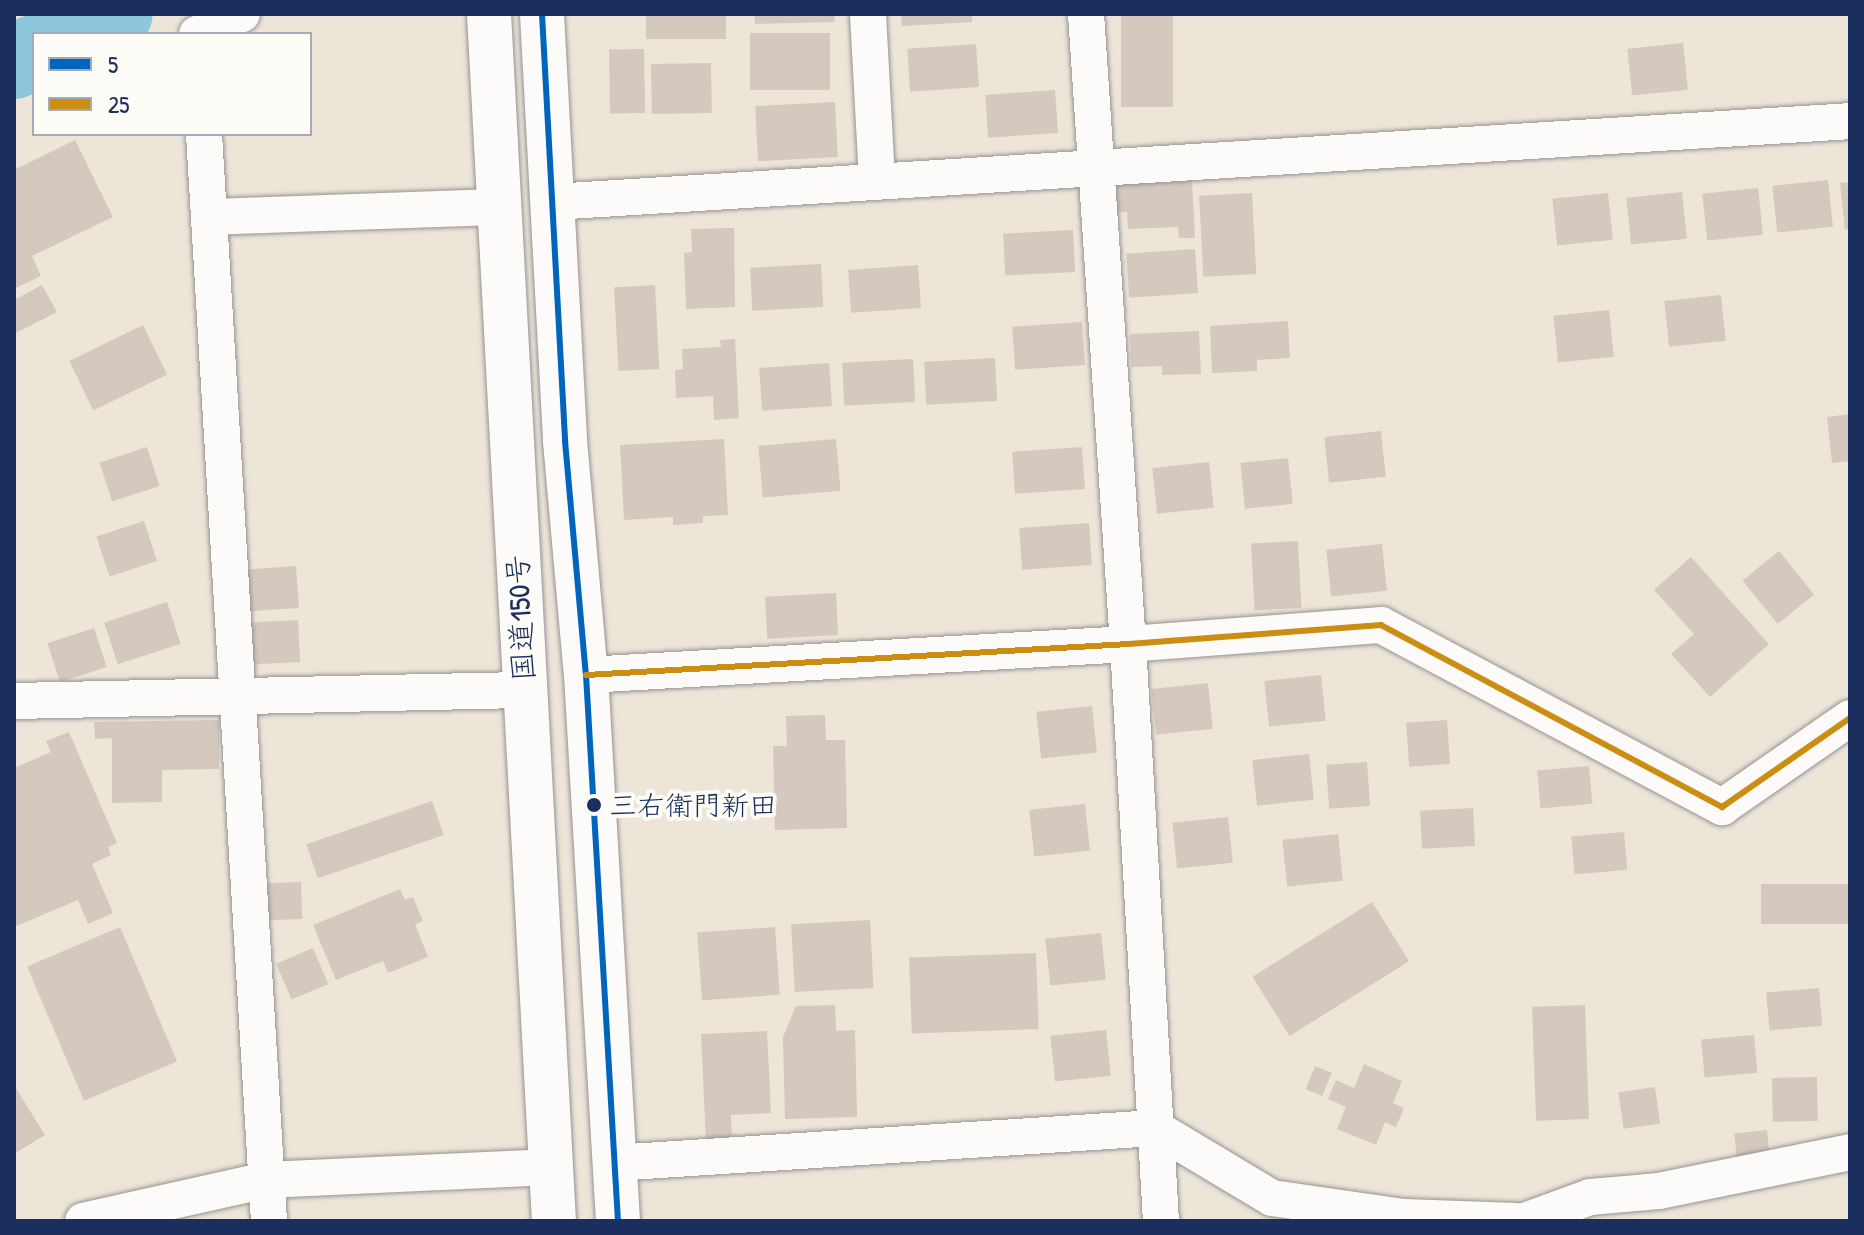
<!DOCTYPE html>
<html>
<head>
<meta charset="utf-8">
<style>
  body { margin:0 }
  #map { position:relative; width:1864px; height:1235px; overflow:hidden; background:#ede5d8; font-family:"Patrick Hand","Klee One",sans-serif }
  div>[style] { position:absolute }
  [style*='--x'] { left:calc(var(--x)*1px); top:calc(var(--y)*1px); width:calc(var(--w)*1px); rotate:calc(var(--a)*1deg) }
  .river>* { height:74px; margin:-37px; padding:0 37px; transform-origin:37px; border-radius:37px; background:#8ec6de }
  .building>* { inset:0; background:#d5c9bf; transform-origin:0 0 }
  .roads { filter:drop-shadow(0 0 2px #959495) drop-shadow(0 0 2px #959495) }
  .street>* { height:36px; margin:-18px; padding:0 18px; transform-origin:18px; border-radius:18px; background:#fcfbf9 }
  .highway>* { height:44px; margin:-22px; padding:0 22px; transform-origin:22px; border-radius:22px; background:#fcfbf9 }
  .bus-1>* { height:6px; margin:-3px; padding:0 3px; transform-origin:3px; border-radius:3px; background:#0065bd }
  .bus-2>* { height:6px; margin:-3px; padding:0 3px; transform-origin:3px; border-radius:3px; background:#cb8e13 }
  .dots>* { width:22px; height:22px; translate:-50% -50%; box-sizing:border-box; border:4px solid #fdfcf7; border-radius:50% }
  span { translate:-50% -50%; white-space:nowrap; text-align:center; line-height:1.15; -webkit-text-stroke:8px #fdfcf7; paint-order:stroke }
  .bus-label { font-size:28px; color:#1b2f5e }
  .left { translate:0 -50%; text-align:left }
  .street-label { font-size:30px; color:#1b2f5e }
  .frame { position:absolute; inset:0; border:16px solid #1b2f5e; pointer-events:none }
  .legend { position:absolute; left:32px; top:32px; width:280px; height:104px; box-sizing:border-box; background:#fdfcf7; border:2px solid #a3aaba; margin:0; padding:10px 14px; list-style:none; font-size:24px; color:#1b2f5e }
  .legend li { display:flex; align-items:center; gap:16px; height:40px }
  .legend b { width:40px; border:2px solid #a3aaba }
</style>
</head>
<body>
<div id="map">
  <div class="river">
    <div style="--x:73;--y:34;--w:47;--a:-24.9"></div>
    <div style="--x:14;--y:62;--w:22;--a:-27"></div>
  </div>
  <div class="building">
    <div style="left:646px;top:14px;width:80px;height:25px"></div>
    <div style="clip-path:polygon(754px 14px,834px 14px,835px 22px,755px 24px)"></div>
    <div style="clip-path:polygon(901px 14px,972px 14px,972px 22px,902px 26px)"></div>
    <div style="left:1121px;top:14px;width:52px;height:93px"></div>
    <div style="left:750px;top:33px;width:80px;height:57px"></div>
    <div style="left:1683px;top:43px;width:47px;height:56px;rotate:84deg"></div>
    <div style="left:976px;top:44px;width:43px;height:69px;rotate:86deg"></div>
    <div style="left:644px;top:49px;width:64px;height:35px;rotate:89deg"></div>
    <div style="left:711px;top:63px;width:50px;height:60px;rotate:89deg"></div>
    <div style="left:1055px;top:90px;width:43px;height:70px;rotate:86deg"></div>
    <div style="left:835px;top:102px;width:55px;height:80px;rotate:87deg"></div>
    <div style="clip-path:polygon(75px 140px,113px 217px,32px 256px,41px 276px,14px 289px,14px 170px)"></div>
    <div style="clip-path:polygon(1192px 180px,1195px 238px,1179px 238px,1178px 227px,1128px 229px,1127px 212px,1116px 213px,1115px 184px)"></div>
    <div style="left:1828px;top:180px;width:47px;height:56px;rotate:84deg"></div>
    <div style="clip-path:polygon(1850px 182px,1850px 229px,1845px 230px,1840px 183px)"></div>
    <div style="left:1758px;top:188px;width:47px;height:56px;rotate:84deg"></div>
    <div style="left:1682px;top:192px;width:47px;height:56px;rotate:84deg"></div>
    <div style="left:1252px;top:193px;width:81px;height:53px;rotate:87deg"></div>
    <div style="left:1608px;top:193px;width:47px;height:56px;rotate:84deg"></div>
    <div style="clip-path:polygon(734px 228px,735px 307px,686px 309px,684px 253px,692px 252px,691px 229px)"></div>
    <div style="left:1073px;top:230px;width:42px;height:70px;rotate:87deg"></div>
    <div style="left:1195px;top:249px;width:44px;height:69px;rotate:86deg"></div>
    <div style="left:821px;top:264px;width:43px;height:71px;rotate:87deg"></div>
    <div style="left:918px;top:265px;width:43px;height:70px;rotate:86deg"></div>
    <div style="clip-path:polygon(42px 285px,57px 312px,14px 334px,14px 300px)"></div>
    <div style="left:655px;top:285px;width:84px;height:41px;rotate:87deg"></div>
    <div style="left:1721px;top:295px;width:46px;height:57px;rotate:84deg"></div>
    <div style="left:1609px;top:310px;width:47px;height:56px;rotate:84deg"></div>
    <div style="clip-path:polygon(1288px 321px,1290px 358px,1257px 360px,1257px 371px,1212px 373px,1210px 326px)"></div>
    <div style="left:1082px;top:322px;width:43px;height:70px;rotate:86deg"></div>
    <div style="left:143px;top:325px;width:55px;height:82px;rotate:64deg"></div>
    <div style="clip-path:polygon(1199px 331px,1201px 374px,1162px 375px,1162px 366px,1131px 367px,1130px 334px)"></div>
    <div style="clip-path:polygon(735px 339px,739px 418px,714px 420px,713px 396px,676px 398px,675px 370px,683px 369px,682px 349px,721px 347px,720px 340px)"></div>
    <div style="left:995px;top:358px;width:43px;height:71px;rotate:87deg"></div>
    <div style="left:913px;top:359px;width:43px;height:71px;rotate:87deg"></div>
    <div style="left:829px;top:363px;width:43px;height:70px;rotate:86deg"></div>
    <div style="clip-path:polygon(1850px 414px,1850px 461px,1832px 463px,1827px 417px)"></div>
    <div style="left:1381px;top:431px;width:46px;height:57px;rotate:84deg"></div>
    <div style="clip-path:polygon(724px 439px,728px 515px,703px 516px,703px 523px,673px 525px,673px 517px,624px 520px,620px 445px)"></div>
    <div style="left:836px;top:439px;width:52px;height:78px;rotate:85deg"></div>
    <div style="left:147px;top:447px;width:41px;height:50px;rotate:72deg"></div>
    <div style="left:1082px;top:447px;width:42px;height:70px;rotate:86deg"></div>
    <div style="left:1288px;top:458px;width:46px;height:48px;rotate:84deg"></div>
    <div style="left:1209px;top:462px;width:46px;height:57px;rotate:84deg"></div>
    <div style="left:144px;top:521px;width:42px;height:50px;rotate:72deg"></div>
    <div style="left:1089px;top:523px;width:42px;height:70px;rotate:86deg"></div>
    <div style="left:1298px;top:541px;width:67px;height:47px;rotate:87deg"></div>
    <div style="left:1382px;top:544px;width:47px;height:56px;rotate:84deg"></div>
    <div style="left:1779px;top:551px;width:56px;height:47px;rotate:51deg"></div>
    <div style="clip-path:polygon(1691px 557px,1769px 644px,1710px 697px,1671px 654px,1694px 634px,1654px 590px)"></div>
    <div style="left:296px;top:566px;width:42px;height:49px;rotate:86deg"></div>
    <div style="left:836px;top:593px;width:42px;height:71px;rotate:87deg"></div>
    <div style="left:167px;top:602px;width:44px;height:66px;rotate:72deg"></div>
    <div style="left:298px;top:620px;width:42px;height:50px;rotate:87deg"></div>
    <div style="left:94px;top:628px;width:41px;height:49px;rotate:72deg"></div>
    <div style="left:1321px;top:675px;width:46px;height:57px;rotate:84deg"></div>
    <div style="left:1208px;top:683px;width:46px;height:57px;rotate:84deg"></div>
    <div style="left:1092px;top:706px;width:47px;height:56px;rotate:84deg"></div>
    <div style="clip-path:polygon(825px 715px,826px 740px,845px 740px,847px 828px,775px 830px,773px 746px,787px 746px,786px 716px)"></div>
    <div style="clip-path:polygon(219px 720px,219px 769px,162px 770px,162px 802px,112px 803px,112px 738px,95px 739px,94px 722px)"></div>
    <div style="left:1447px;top:720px;width:44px;height:41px;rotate:86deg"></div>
    <div style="clip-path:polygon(69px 732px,117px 843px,108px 847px,111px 855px,92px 864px,113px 913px,88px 924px,78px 900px,14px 927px,14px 768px,51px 752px,46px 741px)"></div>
    <div style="left:1309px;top:754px;width:46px;height:57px;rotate:84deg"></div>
    <div style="left:1367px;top:762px;width:44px;height:41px;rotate:86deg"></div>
    <div style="left:1589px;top:766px;width:38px;height:52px;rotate:85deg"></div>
    <div style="left:432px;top:801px;width:36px;height:133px;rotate:71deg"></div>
    <div style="left:1085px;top:804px;width:47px;height:56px;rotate:84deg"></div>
    <div style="left:1473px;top:808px;width:38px;height:53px;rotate:87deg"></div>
    <div style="left:1228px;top:817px;width:46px;height:56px;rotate:84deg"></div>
    <div style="left:1624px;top:832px;width:38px;height:53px;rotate:85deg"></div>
    <div style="left:1338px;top:834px;width:47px;height:56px;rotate:84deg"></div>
    <div style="left:301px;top:882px;width:37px;height:36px;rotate:88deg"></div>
    <div style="left:1850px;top:884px;width:40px;height:89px;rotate:90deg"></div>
    <div style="clip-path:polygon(400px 889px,405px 900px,413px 897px,423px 921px,415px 924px,428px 957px,388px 973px,383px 961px,336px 980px,313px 925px)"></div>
    <div style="left:1372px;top:902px;width:70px;height:141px;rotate:58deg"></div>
    <div style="left:870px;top:920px;width:68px;height:79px;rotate:87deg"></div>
    <div style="left:120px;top:927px;width:146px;height:101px;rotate:67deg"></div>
    <div style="left:775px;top:927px;width:68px;height:78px;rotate:86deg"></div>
    <div style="left:1101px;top:933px;width:47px;height:56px;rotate:84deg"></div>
    <div style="left:313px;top:948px;width:39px;height:40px;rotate:67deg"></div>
    <div style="left:1036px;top:953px;width:76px;height:127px;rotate:88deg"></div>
    <div style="left:1819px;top:988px;width:38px;height:53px;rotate:85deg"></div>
    <div style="clip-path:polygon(835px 1005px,836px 1031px,855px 1030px,857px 1117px,785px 1119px,783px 1037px,796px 1006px)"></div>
    <div style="left:1585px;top:1005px;width:114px;height:53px;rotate:88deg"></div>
    <div style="left:1106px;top:1030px;width:46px;height:56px;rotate:84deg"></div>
    <div style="clip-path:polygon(767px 1031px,771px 1113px,731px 1115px,732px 1142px,706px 1143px,701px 1034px)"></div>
    <div style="left:1754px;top:1035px;width:38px;height:53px;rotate:85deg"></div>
    <div style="clip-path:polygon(1364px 1064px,1402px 1081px,1393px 1103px,1404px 1108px,1396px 1127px,1385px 1122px,1376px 1145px,1337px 1129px,1346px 1107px,1328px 1099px,1336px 1080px,1354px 1088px)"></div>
    <div style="left:1315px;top:1066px;width:18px;height:25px;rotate:22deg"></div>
    <div style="left:1817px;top:1077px;width:44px;height:45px;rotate:89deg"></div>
    <div style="clip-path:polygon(14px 1085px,45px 1135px,14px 1154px)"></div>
    <div style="left:1655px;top:1087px;width:37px;height:37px;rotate:82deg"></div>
    <div style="left:1767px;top:1130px;width:28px;height:33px;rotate:84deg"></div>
  </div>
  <div class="roads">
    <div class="street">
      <div style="--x:868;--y:14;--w:167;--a:86.9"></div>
      <div style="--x:1086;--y:14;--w:631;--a:86.19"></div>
      <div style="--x:1128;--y:644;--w:578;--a:86.73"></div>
      <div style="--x:197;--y:34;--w:49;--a:-24"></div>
      <div style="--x:204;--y:134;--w:1089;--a:86.58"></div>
      <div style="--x:553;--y:202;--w:1300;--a:-3.57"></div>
      <div style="--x:209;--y:217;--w:291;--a:-2"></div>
      <div style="--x:586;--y:675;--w:543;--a:-3.27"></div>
      <div style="--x:1128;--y:644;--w:254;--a:-4.3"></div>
      <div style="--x:1381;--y:625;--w:387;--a:28.1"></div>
      <div style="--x:1722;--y:807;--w:156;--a:-34.8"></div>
      <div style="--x:14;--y:701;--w:510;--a:-1.24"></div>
      <div style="--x:614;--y:1163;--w:542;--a:-3.7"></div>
      <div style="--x:1155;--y:1128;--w:136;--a:30.9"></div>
      <div style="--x:1272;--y:1198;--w:133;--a:8.2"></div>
      <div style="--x:1404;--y:1217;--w:112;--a:2"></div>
      <div style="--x:83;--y:1221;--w:189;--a:-12.6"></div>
      <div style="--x:267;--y:1180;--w:284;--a:-2.6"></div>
      <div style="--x:1525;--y:1221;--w:69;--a:-20.3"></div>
      <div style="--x:1590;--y:1197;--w:69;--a:-5"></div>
      <div style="--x:1659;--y:1191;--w:195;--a:-11.5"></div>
    </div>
    <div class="highway">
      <div style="--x:489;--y:14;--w:1209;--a:86.92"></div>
      <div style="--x:542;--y:14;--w:428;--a:86.9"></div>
      <div style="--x:565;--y:441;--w:235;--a:84.9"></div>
      <div style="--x:586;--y:675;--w:547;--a:86.65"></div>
    </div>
  </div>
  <div class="bus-1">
    <div style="--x:542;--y:14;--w:428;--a:86.9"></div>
    <div style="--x:565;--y:441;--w:235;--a:84.9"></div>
    <div style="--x:586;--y:675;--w:547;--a:86.65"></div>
  </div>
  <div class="bus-2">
    <div style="--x:586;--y:675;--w:543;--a:-3.27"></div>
    <div style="--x:1128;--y:644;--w:254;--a:-4.3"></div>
    <div style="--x:1381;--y:625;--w:387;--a:28.1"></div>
    <div style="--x:1722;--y:807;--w:156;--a:-34.8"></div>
  </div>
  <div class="dots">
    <div style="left:594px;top:805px;background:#1b2f5e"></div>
  </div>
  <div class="bus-label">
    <span class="left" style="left:609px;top:805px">三右衛門新田</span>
  </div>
  <div class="street-label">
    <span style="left:520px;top:618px;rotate:-93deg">国道150号</span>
  </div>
  <div class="frame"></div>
  <ul class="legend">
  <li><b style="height:10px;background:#0065bd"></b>5</li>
  <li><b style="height:10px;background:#cb8e13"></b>25</li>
  </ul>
</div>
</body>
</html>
